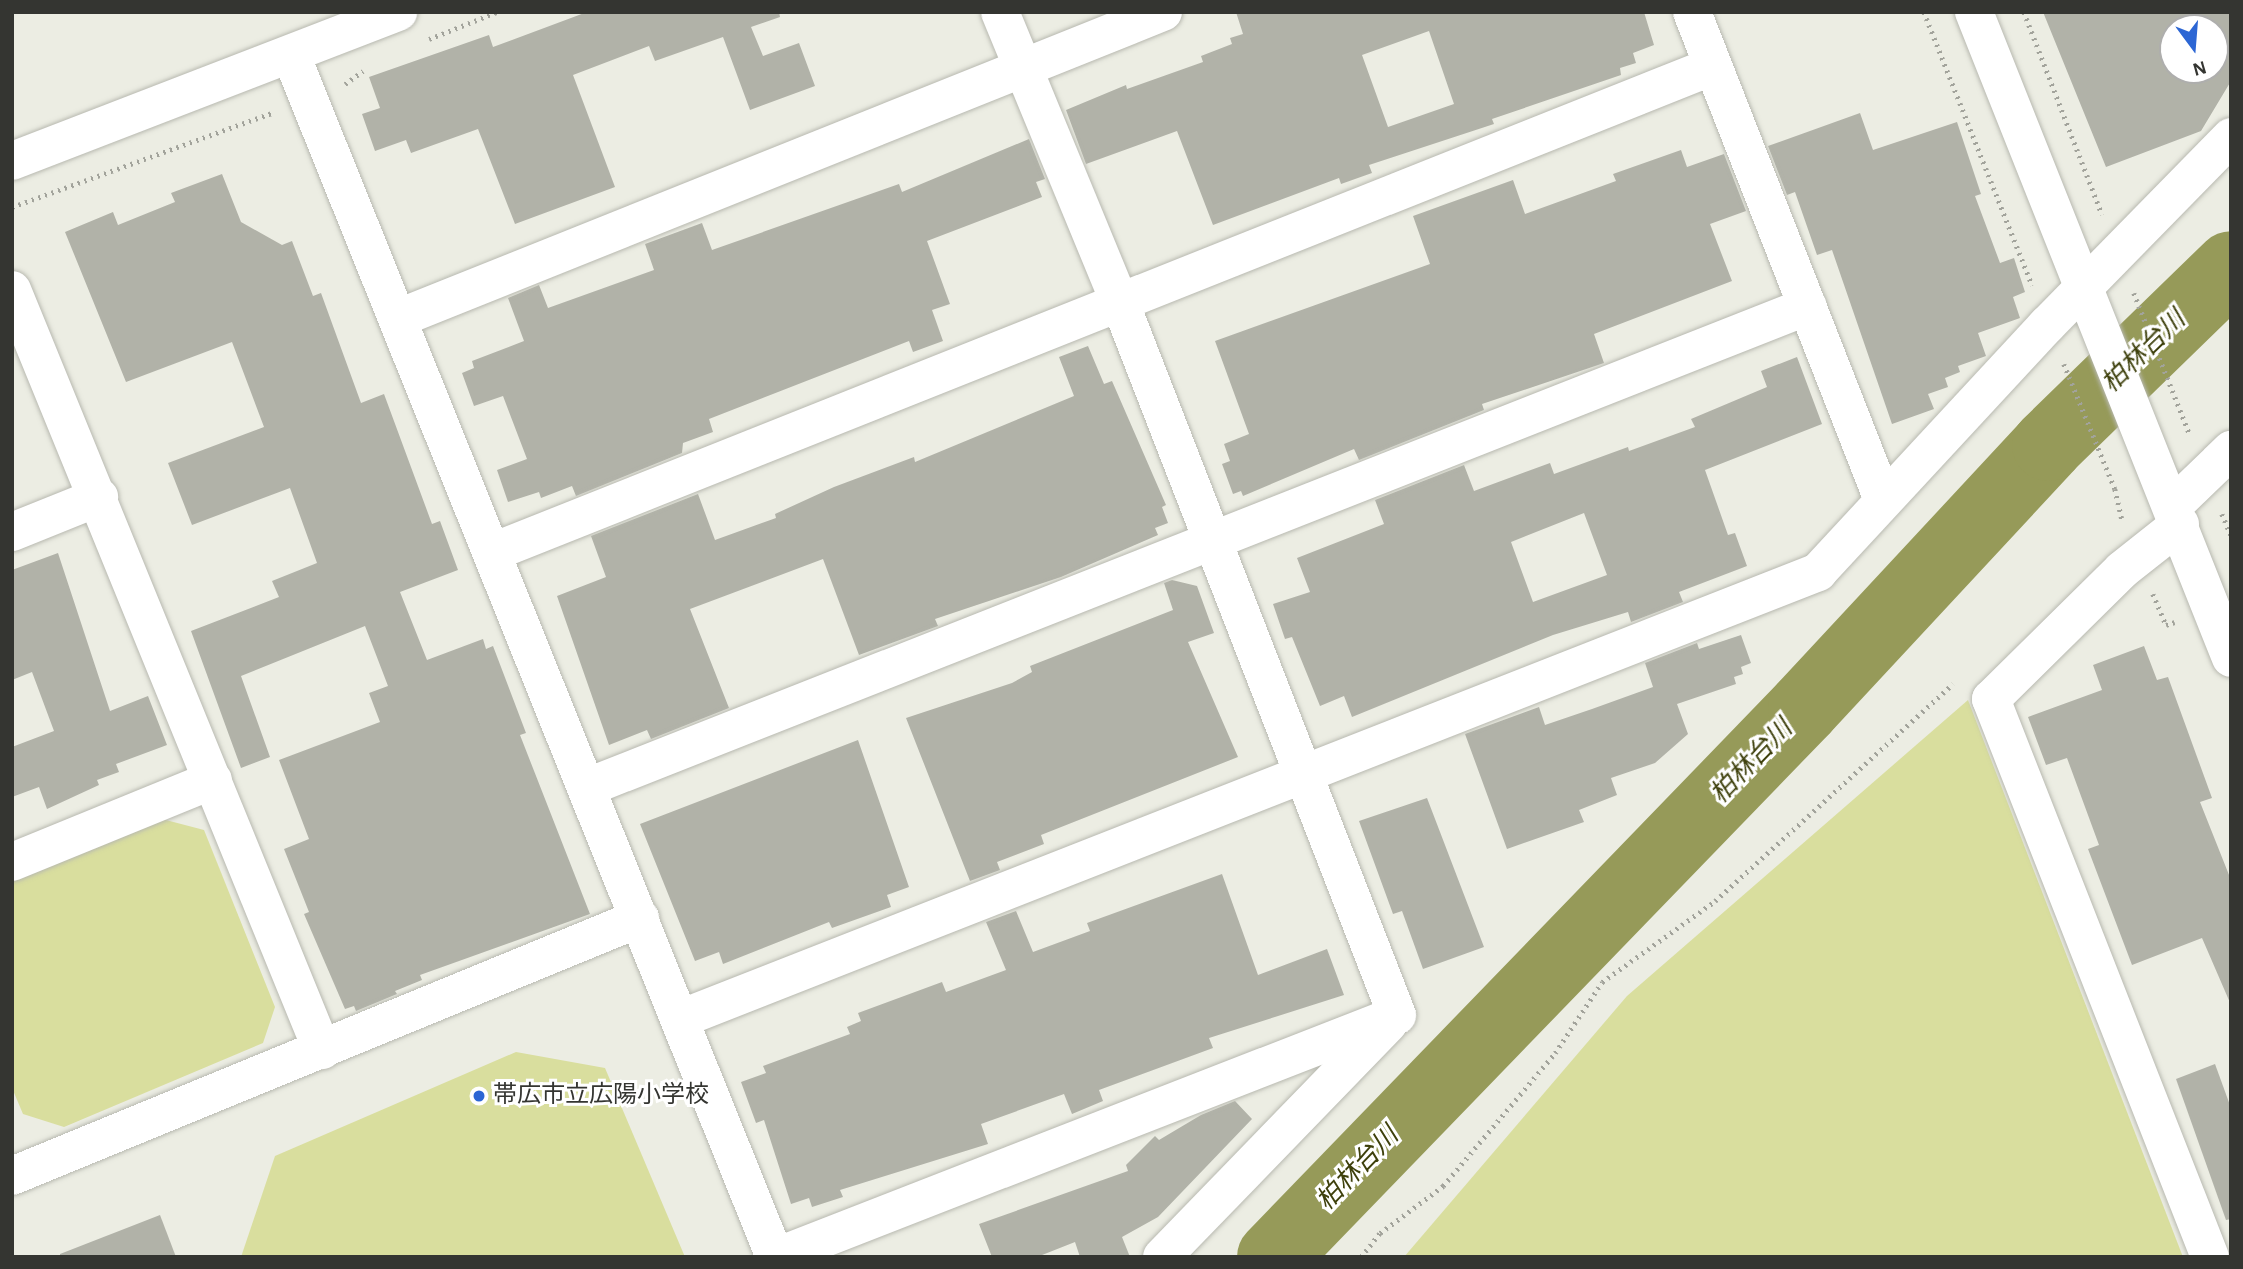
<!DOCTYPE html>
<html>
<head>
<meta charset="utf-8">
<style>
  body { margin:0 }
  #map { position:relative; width:2243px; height:1269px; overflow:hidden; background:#ecede3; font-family:"Alegreya Sans","Noto Sans JP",sans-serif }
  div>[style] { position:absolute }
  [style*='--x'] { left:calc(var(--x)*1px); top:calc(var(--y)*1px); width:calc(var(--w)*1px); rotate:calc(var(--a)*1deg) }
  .green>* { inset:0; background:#d9de9e }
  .river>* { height:72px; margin:-36px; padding:0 36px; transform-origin:36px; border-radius:36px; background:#969a59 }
  .building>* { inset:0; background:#b1b2a8 }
  .path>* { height:4.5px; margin-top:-2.25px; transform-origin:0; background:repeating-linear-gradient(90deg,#a2a39b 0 2px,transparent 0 7px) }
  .roads { filter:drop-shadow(0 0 2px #b8b9b0) drop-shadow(0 0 2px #b8b9b0) }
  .minor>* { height:38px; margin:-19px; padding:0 19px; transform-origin:19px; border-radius:19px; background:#fff }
  .dots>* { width:19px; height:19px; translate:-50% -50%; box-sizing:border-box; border:4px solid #fff; border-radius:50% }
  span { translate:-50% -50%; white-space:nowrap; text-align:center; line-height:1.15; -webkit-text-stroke:6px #fff; paint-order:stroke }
  .poi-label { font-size:24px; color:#343531 }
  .left { translate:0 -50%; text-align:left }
  .water-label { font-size:26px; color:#3e400c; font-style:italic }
  .frame { position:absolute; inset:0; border:14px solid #343531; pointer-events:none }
  .north { position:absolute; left:2159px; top:14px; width:70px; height:70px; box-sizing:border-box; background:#fff; border:2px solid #aeaead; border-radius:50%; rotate:164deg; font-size:19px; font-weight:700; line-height:28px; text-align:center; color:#343531 }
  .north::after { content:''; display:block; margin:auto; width:24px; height:32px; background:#2c66d4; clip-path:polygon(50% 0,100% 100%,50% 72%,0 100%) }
</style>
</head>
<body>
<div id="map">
  <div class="green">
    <div style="clip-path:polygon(1968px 700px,2183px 1257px,1404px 1257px,1627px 996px)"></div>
    <div style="clip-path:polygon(162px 819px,204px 830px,275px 1007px,263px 1043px,64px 1127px,23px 1114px,12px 1088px,12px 880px)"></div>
    <div style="clip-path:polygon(516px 1052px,605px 1068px,685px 1257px,241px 1257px,275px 1156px)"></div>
  </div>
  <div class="river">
    <div style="--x:1273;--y:1257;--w:764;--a:-45.95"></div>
    <div style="--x:1804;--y:708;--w:359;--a:-47.1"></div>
    <div style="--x:2048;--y:445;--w:255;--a:-44.2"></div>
  </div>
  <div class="building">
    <div style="clip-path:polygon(587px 12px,779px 12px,780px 17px,751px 27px,763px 56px,799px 43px,815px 86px,750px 110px,723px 37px,655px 61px,649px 46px,573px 75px,615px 187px,515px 224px,478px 129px,411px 153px,406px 140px,375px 151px,362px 114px,380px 108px,369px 77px,489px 35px,493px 47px)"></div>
    <div style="clip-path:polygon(evenodd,1236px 12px,1644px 12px,1654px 45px,1633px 53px,1636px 63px,1620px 68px,1621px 75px,1492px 119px,1494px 124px,1369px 165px,1372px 173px,1341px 184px,1339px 178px,1213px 225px,1177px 131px,1086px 164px,1066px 110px,1126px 85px,1127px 89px,1203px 62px,1201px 56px,1232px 44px,1230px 38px,1243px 34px,1236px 12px,1429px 31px,1454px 104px,1388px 127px,1362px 55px,1429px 31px)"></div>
    <div style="clip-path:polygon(evenodd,2043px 12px,2231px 12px,2231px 81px,2201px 131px,2106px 167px,2043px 12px,2173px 28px,2215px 28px,2215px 70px,2173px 70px,2173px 28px)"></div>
    <div style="clip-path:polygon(1860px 113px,1873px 150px,1957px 122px,1981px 194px,1975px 196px,2000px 263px,2014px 258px,2025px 292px,2013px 297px,2020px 318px,1978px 333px,1986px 356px,1958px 366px,1960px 372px,1945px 378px,1948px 387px,1928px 394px,1934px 409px,1892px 424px,1832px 250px,1817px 255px,1795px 192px,1787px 195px,1768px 146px)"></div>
    <div style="clip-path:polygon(1029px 139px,1045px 179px,1036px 182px,1042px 197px,927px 241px,950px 304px,932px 310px,943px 341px,913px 352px,909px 341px,709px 419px,713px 432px,683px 443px,682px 453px,576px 496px,572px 486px,541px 498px,539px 492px,508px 502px,497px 470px,527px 459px,503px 396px,474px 406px,462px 373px,474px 368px,472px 361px,524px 341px,508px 298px,539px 285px,548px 308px,654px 270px,645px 244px,702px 223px,712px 250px,899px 184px,902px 192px)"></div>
    <div style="clip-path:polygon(1681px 150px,1687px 167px,1724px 154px,1746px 211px,1710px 224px,1732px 281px,1594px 334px,1604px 363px,1482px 404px,1484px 410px,1359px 460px,1354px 449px,1243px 496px,1241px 491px,1233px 494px,1222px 464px,1230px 461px,1224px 444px,1249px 434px,1215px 341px,1430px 264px,1413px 216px,1513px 180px,1525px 214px,1616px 181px,1613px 174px)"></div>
    <div style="clip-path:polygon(222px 174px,241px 222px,282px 245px,292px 241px,313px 296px,321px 293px,361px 403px,384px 394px,432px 524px,440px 521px,458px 570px,400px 592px,427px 660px,483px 639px,486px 649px,493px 646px,526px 733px,520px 735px,590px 914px,420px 975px,422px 980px,395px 991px,397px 994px,356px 1011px,354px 1006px,345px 1009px,304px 914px,309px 912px,284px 849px,309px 839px,279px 760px,380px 722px,369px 693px,388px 686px,365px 626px,241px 676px,270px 757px,241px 768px,191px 631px,279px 597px,272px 581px,317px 563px,290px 488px,192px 525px,168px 463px,264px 427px,232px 342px,126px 382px,65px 232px,113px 212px,118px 225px,175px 202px,171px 193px)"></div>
    <div style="clip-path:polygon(1088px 346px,1104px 384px,1112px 381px,1166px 505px,1162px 507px,1168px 523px,1155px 528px,1158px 535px,1061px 577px,935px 619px,938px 626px,859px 655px,823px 559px,690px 609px,729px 708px,651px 739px,647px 730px,609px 745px,557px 596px,606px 577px,591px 536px,698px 494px,715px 540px,776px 518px,775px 514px,834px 487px,914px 457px,915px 462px,1074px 396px,1059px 357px)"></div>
    <div style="clip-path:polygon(evenodd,1797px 357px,1822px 424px,1705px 470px,1728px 535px,1735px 533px,1747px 566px,1679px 592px,1683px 602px,1631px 622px,1628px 612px,1553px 635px,1352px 717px,1344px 696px,1320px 706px,1292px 637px,1285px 639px,1273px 604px,1310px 592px,1297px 558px,1384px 524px,1375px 500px,1464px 465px,1474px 491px,1550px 463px,1554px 474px,1628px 447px,1629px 451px,1695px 427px,1691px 419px,1767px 387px,1761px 371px,1797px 357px,1584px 513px,1607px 575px,1533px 602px,1511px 542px,1584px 513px)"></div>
    <div style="clip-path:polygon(58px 553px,110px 711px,148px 696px,167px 745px,116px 764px,119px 772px,97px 780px,99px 785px,47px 809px,39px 787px,12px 797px,12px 747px,54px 731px,32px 672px,12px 680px,12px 570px)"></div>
    <div style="clip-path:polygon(1172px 580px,1197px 586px,1214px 633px,1188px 642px,1238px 757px,1041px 835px,1044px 844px,997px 862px,1000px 870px,970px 881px,906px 718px,1012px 683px,1032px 672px,1030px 666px,1173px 610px,1164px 583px)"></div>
    <div style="clip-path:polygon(1741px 635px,1751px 663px,1741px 667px,1743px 674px,1734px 677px,1736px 684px,1677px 704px,1688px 734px,1655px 763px,1611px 778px,1617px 795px,1579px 810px,1584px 822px,1507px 849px,1465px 734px,1539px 707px,1545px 725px,1592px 709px,1653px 687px,1645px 663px,1697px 643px,1699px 649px)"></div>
    <div style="clip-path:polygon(2144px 646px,2157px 680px,2168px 677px,2212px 798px,2200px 802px,2231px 880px,2231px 1005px,2202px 938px,2132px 965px,2088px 849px,2099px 845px,2067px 758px,2046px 765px,2028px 717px,2102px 690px,2093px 665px)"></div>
    <div style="clip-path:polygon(858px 740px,909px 887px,887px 895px,891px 907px,832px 928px,829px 922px,723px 964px,719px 952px,695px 961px,640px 824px)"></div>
    <div style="clip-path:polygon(1427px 798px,1484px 947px,1423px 969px,1402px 911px,1393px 914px,1359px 821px)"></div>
    <div style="clip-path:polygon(1222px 874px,1258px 975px,1327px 949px,1344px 995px,1209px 1038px,1213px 1048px,1099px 1090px,1103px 1101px,1072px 1114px,1064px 1094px,981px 1124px,988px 1144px,840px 1190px,843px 1197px,812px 1207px,809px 1198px,791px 1204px,764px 1120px,756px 1123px,741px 1082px,766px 1073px,763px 1066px,850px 1034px,847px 1027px,861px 1021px,858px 1013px,942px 982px,946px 992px,1006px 970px,986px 922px,1016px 911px,1033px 952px,1090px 931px,1087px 923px)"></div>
    <div style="clip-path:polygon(2215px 1064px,2231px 1108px,2231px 1219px,2226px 1220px,2176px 1079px)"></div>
    <div style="clip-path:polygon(1235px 1101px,1252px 1119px,1158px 1217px,1122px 1237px,1130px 1257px,1080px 1257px,1075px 1242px,1037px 1257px,992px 1257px,979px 1224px,1128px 1171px,1126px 1165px,1155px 1136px,1159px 1140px,1201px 1115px)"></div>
    <div style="clip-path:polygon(160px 1215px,176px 1257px,60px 1257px,60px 1254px)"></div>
  </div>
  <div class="path">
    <div style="--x:1924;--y:12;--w:294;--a:68.4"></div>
    <div style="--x:2024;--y:12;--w:217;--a:68.9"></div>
    <div style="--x:429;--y:39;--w:73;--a:-21.7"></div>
    <div style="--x:345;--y:84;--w:22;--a:-36"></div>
    <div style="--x:12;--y:207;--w:276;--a:-19.9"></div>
    <div style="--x:2134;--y:293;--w:153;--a:68.5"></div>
    <div style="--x:2064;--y:364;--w:135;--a:67.8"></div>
    <div style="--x:2115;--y:489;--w:32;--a:77"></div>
    <div style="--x:2222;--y:514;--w:23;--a:67"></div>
    <div style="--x:2153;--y:594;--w:34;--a:67"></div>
    <div style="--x:2166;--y:625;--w:9;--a:-18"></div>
    <div style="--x:1361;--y:1257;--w:31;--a:-52"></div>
    <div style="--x:1380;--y:1233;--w:79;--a:-36.7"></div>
    <div style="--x:1443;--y:1186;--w:174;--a:-49.9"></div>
    <div style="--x:1555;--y:1053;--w:85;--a:-56.5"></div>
    <div style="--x:1602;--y:982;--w:139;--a:-35.6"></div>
    <div style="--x:1715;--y:901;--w:322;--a:-42.4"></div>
  </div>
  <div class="roads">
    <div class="minor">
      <div style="--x:1000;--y:12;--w:317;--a:67.6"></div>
      <div style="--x:1121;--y:305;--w:762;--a:68.76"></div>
      <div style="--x:1692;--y:12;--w:524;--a:68.62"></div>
      <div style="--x:1974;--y:12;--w:695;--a:68.31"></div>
      <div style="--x:291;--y:55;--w:1296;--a:68.07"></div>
      <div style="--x:12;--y:161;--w:414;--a:-21.1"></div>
      <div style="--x:12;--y:290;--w:821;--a:67.81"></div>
      <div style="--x:399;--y:318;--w:823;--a:-21.83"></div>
      <div style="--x:2173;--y:506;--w:81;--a:-44"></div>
      <div style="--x:2180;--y:524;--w:74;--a:141.6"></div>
      <div style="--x:2122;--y:570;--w:184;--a:135.4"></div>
      <div style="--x:1991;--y:699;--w:599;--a:68.57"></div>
      <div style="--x:12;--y:532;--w:94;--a:-21.9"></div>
      <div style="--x:493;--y:552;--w:1313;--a:-21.72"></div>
      <div style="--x:588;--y:787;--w:1311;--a:-21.52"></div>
      <div style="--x:12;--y:862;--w:217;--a:-22.2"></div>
      <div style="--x:680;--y:1019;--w:1223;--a:-21.44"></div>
      <div style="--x:1818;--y:572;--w:337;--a:-47.2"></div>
      <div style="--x:2047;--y:325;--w:263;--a:-45.6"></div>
      <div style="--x:12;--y:1176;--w:679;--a:-22.33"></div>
      <div style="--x:776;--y:1257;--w:666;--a:-21.29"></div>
      <div style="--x:1162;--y:1257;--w:325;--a:-45.9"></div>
    </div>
  </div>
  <div class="dots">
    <div style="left:479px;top:1096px;background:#2c66d4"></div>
  </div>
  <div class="poi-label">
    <span class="left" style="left:493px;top:1096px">帯広市立広陽小学校</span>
  </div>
  <div class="water-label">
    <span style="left:2144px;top:352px;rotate:-44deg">柏林台川</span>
    <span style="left:1752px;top:762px;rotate:-46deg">柏林台川</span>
    <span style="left:1358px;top:1169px;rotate:-46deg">柏林台川</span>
  </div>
  <div class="frame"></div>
  <div class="north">N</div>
</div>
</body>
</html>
